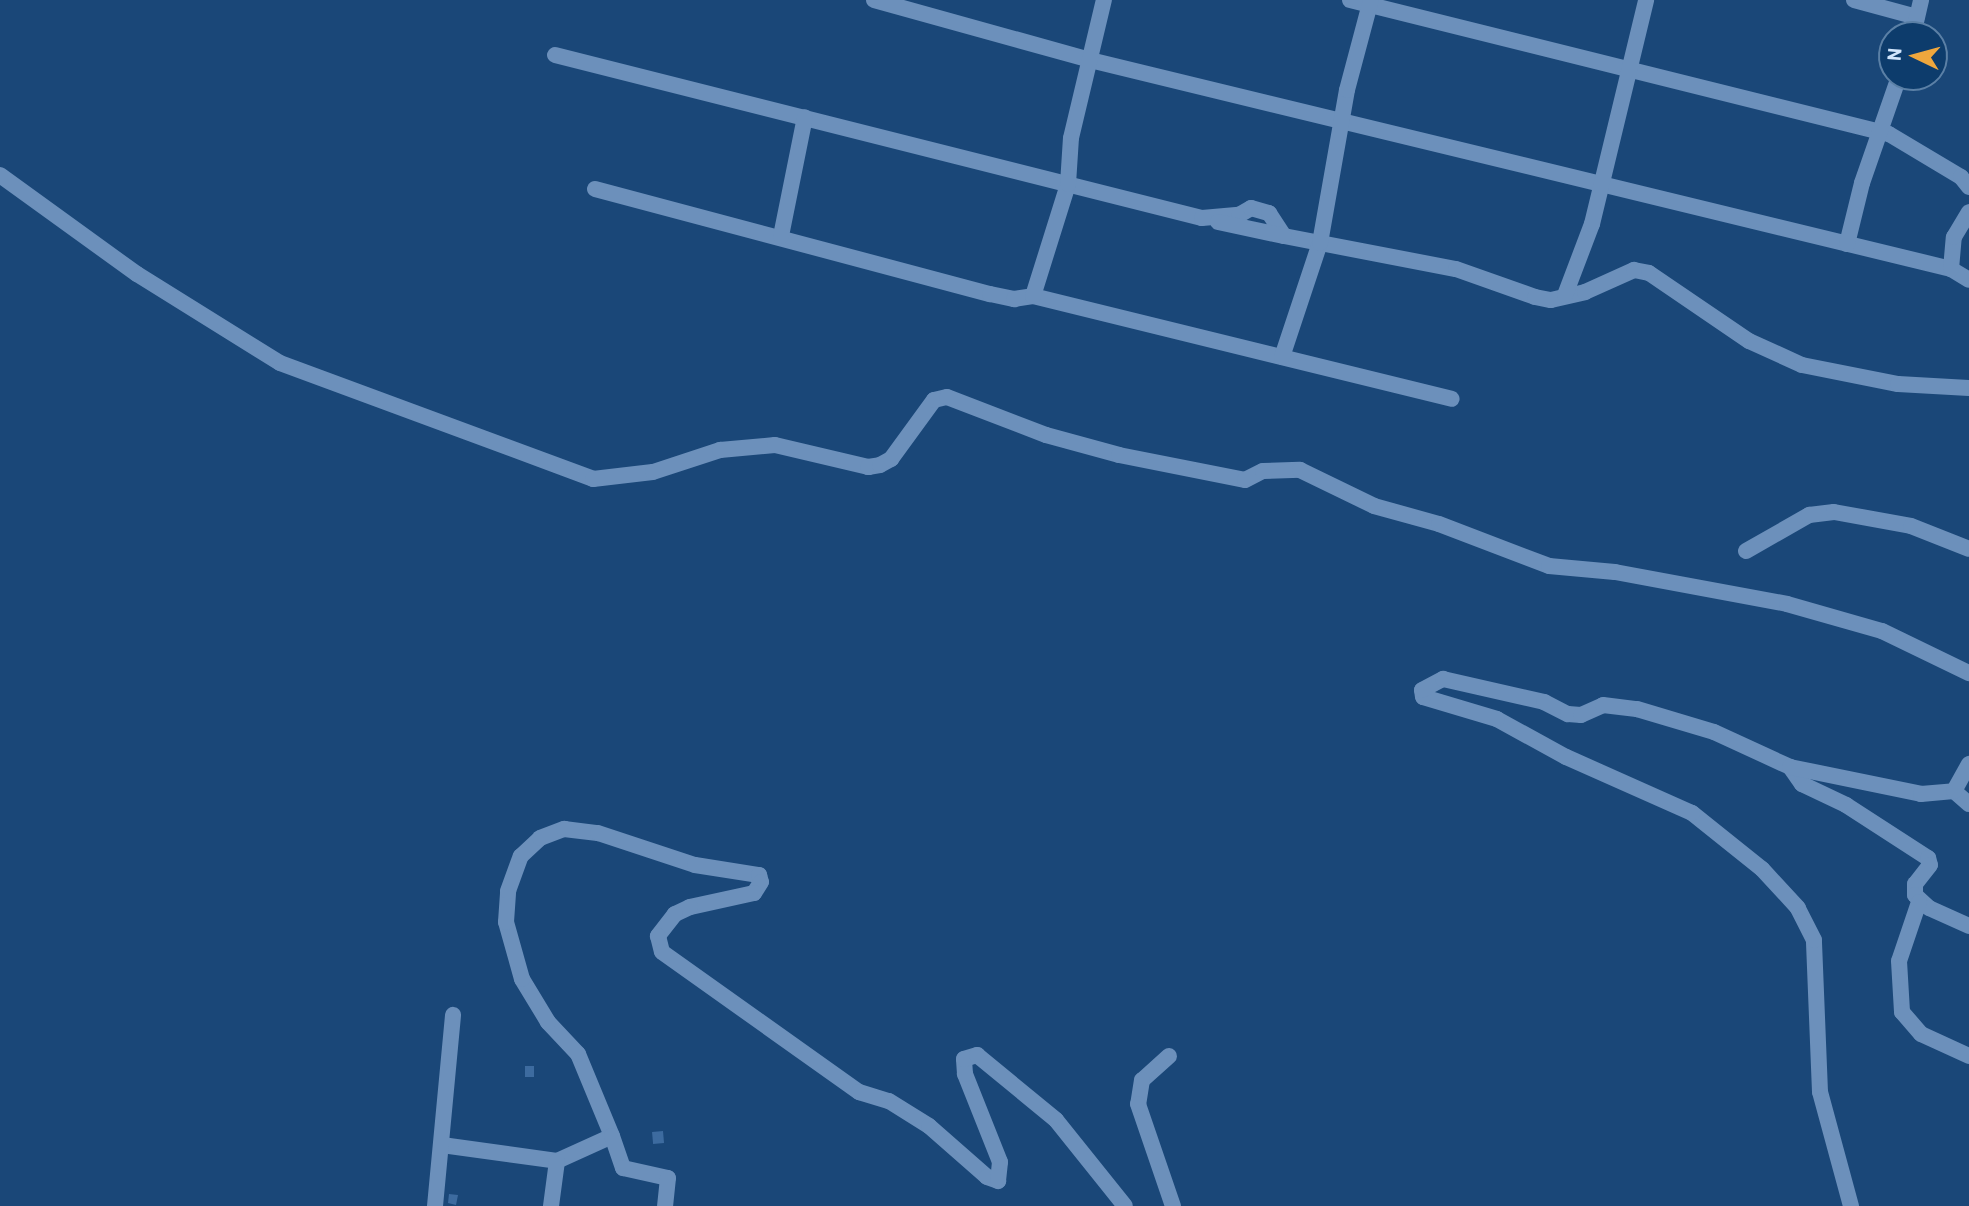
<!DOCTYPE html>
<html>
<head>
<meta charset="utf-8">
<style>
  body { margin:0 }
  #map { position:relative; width:1969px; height:1206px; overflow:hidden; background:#1a4778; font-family:Barlow,sans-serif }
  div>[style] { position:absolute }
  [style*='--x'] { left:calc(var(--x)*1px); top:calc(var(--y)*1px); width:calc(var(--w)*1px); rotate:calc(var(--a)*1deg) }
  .building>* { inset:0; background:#3d6b9f; transform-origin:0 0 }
  .minor>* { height:16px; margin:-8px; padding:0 8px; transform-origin:8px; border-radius:8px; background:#6c90bb }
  span { translate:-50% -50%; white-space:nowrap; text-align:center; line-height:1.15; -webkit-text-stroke:6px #0d3c6c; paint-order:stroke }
  .north { position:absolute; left:1878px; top:21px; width:70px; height:70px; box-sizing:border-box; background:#0d3c6c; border:2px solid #5b80a6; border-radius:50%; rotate:275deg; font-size:19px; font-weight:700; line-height:28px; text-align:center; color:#d1e5fc }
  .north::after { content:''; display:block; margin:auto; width:24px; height:32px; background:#efa73d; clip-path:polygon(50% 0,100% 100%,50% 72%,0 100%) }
</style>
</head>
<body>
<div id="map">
  <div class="building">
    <div style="left:525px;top:1066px;width:9px;height:11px"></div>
    <div style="left:663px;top:1131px;width:12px;height:11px;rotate:85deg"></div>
    <div style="clip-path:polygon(449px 1194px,458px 1195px,456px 1205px,448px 1203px)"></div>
  </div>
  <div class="minor">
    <div style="--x:874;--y:0;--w:224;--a:15.5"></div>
    <div style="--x:1090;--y:60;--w:886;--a:13.64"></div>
    <div style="--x:1951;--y:269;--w:21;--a:31"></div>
    <div style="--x:1350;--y:0;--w:555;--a:13.96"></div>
    <div style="--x:1889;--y:134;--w:84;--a:30.8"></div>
    <div style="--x:1961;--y:177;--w:13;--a:51"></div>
    <div style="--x:1854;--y:0;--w:65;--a:15.1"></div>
    <div style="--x:1913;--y:35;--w:36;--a:-77"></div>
    <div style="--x:555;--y:55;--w:667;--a:14.14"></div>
    <div style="--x:1202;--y:218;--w:37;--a:-5"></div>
    <div style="--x:1239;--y:215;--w:14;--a:-30"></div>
    <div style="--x:1251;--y:208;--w:19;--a:16"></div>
    <div style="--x:1269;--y:213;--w:27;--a:57"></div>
    <div style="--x:1284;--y:236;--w:175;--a:10.9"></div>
    <div style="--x:1456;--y:269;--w:84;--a:19.5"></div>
    <div style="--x:1535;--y:297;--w:16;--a:11"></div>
    <div style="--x:1551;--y:300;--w:35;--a:-13"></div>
    <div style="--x:1585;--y:292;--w:54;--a:-24.2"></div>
    <div style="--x:1634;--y:270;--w:15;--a:11"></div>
    <div style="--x:1649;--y:273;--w:121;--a:34.2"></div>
    <div style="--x:1749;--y:341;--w:58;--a:24.4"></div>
    <div style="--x:1802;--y:365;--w:98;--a:11.2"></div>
    <div style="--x:1898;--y:384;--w:71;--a:3.2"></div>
    <div style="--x:0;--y:175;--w:169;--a:35.9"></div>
    <div style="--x:137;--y:274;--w:168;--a:31.9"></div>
    <div style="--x:280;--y:363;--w:334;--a:20.3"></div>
    <div style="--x:593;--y:479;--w:60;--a:-6.7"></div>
    <div style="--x:653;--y:472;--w:71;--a:-18.2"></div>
    <div style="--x:720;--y:450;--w:55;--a:-5.2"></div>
    <div style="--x:775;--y:445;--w:96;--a:13.3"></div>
    <div style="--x:868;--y:467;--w:12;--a:-9"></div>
    <div style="--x:880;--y:465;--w:13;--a:-29"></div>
    <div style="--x:891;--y:459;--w:73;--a:-53.9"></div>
    <div style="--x:934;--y:400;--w:13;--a:-13"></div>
    <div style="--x:947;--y:397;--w:106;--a:21"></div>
    <div style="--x:1046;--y:435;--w:76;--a:15.3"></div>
    <div style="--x:1119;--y:455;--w:128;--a:11.2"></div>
    <div style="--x:1245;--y:480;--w:20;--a:-27"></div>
    <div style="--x:1263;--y:471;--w:37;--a:-2"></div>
    <div style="--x:1300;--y:470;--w:82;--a:25.9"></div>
    <div style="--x:1374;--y:506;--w:67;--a:15.5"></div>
    <div style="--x:1439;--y:524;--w:118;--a:20.9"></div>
    <div style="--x:1549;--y:566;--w:66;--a:5.2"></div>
    <div style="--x:1615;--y:572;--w:175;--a:10.5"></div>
    <div style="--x:1787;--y:604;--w:99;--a:15.9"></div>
    <div style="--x:1882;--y:631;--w:97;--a:25.8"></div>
    <div style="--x:595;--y:189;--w:409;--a:14.9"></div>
    <div style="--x:990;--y:294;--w:25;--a:12"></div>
    <div style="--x:1014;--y:299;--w:19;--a:-9"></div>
    <div style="--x:1033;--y:296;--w:431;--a:13.8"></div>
    <div style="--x:1218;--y:222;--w:67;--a:12"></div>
    <div style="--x:781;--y:236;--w:121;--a:-78.6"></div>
    <div style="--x:1847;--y:244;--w:63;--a:-76.2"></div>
    <div style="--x:1862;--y:183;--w:112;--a:-70.8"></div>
    <div style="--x:1951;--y:269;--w:32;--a:-85"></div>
    <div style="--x:1954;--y:237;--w:29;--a:-59"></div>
    <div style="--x:1565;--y:295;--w:76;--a:-69.2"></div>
    <div style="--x:1592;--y:224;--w:230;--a:-76.4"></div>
    <div style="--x:1033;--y:296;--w:117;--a:-72.6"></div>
    <div style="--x:1068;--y:184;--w:46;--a:-86.3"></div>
    <div style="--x:1071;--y:138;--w:142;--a:-76.6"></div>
    <div style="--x:1282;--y:357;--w:120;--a:-71.6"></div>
    <div style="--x:1320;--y:243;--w:155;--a:-80"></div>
    <div style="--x:1347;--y:90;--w:93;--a:-75.1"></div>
    <div style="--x:1746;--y:551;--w:73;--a:-29.7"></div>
    <div style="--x:1809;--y:515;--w:25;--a:-7"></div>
    <div style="--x:1834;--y:512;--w:78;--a:10.3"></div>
    <div style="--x:1911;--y:526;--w:62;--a:21.6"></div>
    <div style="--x:1790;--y:767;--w:21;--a:55"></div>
    <div style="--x:1802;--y:784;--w:49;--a:25.5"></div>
    <div style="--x:1846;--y:805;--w:98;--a:32.9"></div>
    <div style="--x:1928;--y:858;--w:7;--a:74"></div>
    <div style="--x:1930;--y:865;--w:24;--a:128"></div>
    <div style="--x:1915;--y:884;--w:11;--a:90"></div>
    <div style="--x:1915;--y:895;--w:19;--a:43"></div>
    <div style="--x:1929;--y:908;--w:44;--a:24.2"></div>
    <div style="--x:1954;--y:791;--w:20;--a:41"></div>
    <div style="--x:1919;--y:902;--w:62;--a:108.7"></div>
    <div style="--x:1899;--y:961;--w:51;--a:86.6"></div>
    <div style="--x:1902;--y:1012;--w:29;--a:49"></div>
    <div style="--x:1921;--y:1034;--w:53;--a:24.6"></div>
    <div style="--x:1169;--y:1056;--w:36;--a:138"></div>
    <div style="--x:1142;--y:1080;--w:24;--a:99"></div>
    <div style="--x:1138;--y:1104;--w:108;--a:71.1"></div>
    <div style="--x:612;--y:1136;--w:89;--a:-112.5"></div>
    <div style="--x:578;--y:1054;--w:44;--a:-133.2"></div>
    <div style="--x:548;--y:1022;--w:50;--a:-121.2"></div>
    <div style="--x:522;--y:979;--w:59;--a:-105.7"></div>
    <div style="--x:506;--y:922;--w:31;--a:-86"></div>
    <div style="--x:508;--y:891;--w:37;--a:-70"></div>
    <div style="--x:521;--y:856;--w:26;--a:-43"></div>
    <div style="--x:540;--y:838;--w:26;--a:-21"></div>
    <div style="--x:564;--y:829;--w:34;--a:7"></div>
    <div style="--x:598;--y:833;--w:102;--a:18.3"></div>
    <div style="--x:695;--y:865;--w:65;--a:8.9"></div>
    <div style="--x:759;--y:875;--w:7;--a:74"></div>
    <div style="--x:761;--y:882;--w:13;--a:122"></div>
    <div style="--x:754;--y:893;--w:66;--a:167.7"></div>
    <div style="--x:690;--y:907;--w:17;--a:155"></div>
    <div style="--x:675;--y:914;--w:28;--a:128"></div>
    <div style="--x:658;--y:936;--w:16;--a:76"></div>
    <div style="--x:662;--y:952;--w:242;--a:35.4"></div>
    <div style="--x:859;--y:1092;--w:31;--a:17"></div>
    <div style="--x:889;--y:1101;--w:47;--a:32"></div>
    <div style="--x:929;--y:1126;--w:77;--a:41.3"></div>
    <div style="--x:987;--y:1177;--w:12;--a:20"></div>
    <div style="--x:998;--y:1181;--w:19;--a:-84"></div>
    <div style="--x:1000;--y:1162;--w:95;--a:-111.7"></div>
    <div style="--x:965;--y:1074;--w:15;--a:-94"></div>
    <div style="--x:964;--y:1059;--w:14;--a:-17"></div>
    <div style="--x:977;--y:1055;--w:102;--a:39.4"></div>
    <div style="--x:1056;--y:1120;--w:110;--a:51.3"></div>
    <div style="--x:442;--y:1145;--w:116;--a:7.9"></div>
    <div style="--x:557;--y:1161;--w:60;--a:-24.4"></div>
    <div style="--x:612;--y:1136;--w:34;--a:71"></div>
    <div style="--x:623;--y:1168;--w:46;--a:12.5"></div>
    <div style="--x:668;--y:1178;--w:28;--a:96"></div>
    <div style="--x:435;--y:1206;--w:192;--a:-84.6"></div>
    <div style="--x:551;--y:1206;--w:45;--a:-82.4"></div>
    <div style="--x:1851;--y:1206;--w:118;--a:-105.2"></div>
    <div style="--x:1820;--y:1092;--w:152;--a:-92.3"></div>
    <div style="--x:1814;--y:940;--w:36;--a:-117"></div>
    <div style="--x:1798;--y:908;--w:53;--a:-132.7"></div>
    <div style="--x:1762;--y:869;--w:90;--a:-141.3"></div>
    <div style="--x:1692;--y:813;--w:138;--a:-156"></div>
    <div style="--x:1566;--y:757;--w:79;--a:-151.2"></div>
    <div style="--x:1497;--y:719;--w:77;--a:-163.4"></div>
    <div style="--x:1423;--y:697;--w:7;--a:-98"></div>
    <div style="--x:1422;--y:690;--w:24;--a:-28"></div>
    <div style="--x:1443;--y:679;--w:104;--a:12.8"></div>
    <div style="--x:1544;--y:702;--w:27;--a:27"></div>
    <div style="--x:1568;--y:714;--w:13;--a:4"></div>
    <div style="--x:1581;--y:715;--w:24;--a:-24"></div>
    <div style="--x:1603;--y:705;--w:34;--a:7"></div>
    <div style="--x:1637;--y:709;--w:80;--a:16.6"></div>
    <div style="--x:1714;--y:732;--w:84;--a:24.7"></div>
    <div style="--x:1790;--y:767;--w:134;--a:11.6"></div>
    <div style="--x:1921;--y:794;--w:33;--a:-5"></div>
    <div style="--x:1954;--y:791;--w:31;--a:-61"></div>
  </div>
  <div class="north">N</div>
</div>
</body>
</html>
